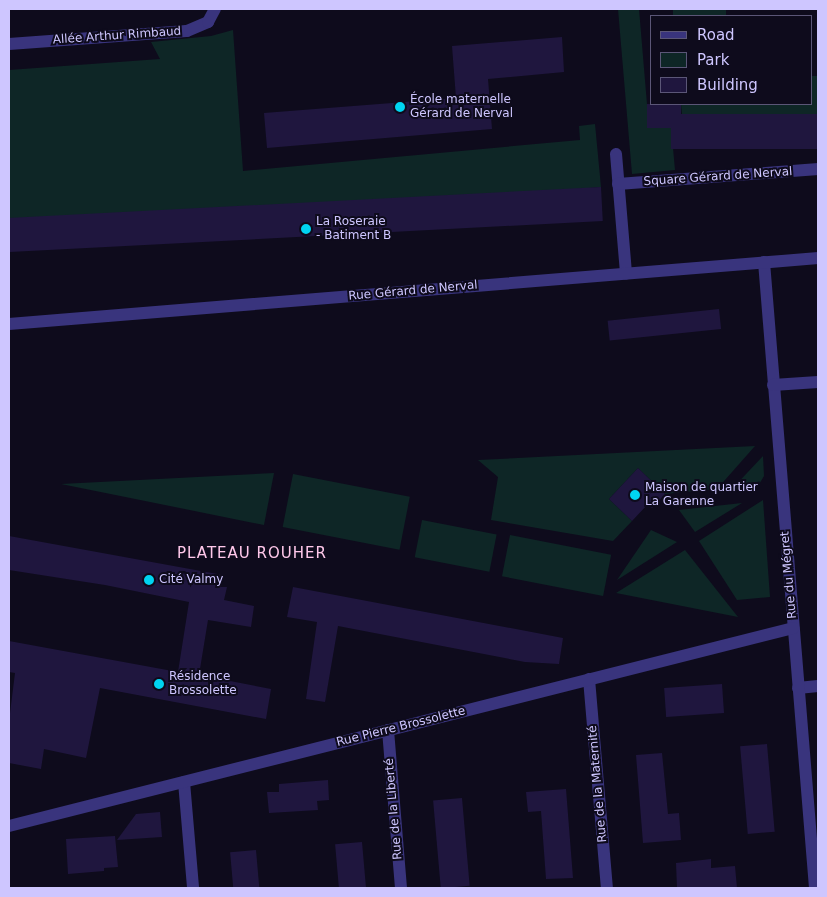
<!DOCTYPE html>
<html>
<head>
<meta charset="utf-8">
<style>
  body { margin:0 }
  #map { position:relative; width:827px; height:897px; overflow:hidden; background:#0e0b1c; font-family:"DejaVu Sans",sans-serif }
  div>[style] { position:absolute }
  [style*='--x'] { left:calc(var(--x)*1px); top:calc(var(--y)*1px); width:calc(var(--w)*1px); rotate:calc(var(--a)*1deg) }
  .green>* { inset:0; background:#0e2626; transform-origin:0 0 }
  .building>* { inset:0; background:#1f163e; transform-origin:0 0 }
  .pedestrian>* { height:12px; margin:-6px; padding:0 6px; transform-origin:6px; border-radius:6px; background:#39347d }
  .minor>* { height:12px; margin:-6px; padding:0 6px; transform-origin:6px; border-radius:6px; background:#39347d }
  .dots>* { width:14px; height:14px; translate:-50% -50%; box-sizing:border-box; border:2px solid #0e0b1c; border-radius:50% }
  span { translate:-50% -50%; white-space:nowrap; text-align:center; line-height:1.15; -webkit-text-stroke:4px #0e0b1c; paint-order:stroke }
  .street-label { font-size:12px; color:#cec6ff }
  .poi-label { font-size:12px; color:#cec6ff }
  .left { translate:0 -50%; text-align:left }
  .quarter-label { font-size:15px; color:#ffc8ea; letter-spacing:1px }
  .frame { position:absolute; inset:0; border:10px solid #cec6ff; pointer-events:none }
  .legend { position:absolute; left:650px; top:15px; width:162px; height:90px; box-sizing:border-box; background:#0e0b1c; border:1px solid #5b5677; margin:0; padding:6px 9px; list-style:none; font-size:15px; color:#cec6ff }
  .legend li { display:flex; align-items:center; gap:10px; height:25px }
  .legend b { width:25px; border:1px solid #5b5677 }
</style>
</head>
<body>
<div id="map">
  <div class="green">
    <div style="clip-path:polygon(618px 9px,639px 9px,649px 128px,671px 126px,675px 170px,632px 174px)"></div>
    <div style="left:673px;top:9px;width:53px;height:7px"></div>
    <div style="clip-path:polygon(233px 30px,243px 171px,580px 140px,579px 126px,595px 124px,601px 187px,9px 236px,9px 70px,160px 59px,151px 42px,211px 36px)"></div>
    <div style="clip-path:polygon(811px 76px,818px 76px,818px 114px,683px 125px,681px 104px,811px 104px)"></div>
    <div style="clip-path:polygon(755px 446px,717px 489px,665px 494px,638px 468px,609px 499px,632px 521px,613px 541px,491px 520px,498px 477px,478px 460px)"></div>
    <div style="clip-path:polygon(763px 456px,764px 476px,758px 486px,731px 490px)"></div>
    <div style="clip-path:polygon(274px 473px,264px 525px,61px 484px)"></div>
    <div style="left:293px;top:474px;width:119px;height:54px;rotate:11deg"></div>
    <div style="clip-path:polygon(763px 500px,770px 597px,737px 600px,699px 541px)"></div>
    <div style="clip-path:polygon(742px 503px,695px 532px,679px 510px)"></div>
    <div style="left:422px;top:520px;width:76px;height:38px;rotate:11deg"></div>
    <div style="clip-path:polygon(651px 530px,677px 542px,617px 580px)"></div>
    <div style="left:510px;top:535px;width:103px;height:42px;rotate:11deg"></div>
    <div style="clip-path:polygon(685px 550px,738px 617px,616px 593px)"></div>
  </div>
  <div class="building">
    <div style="clip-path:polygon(562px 37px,564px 72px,488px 79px,492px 129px,267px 148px,264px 113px,456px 98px,452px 46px)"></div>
    <div style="left:647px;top:104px;width:34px;height:24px"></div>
    <div style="left:818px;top:114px;width:35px;height:147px;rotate:90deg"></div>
    <div style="left:601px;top:187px;width:34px;height:594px;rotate:87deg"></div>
    <div style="left:719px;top:309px;width:20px;height:112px;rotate:84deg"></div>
    <div style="clip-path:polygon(638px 468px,665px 494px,652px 508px,648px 504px,632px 521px,609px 499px)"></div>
    <div style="clip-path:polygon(9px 536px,223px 575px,221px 587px,227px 587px,224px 600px,254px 606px,251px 627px,208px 620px,199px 675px,271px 689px,266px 719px,100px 688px,86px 758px,44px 749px,41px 769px,9px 763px,9px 721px,15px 673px,9px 672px,9px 641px,178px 672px,189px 602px,105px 585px,9px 570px)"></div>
    <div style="clip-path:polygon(293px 587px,563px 638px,559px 664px,525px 662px,338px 626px,325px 702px,306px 699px,317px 622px,287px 617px)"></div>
    <div style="left:722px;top:684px;width:29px;height:58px;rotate:86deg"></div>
    <div style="left:767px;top:744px;width:88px;height:27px;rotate:85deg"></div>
    <div style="clip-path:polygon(662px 753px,668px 814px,679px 813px,681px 840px,643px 843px,636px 755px)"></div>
    <div style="clip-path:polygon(328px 780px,329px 800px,317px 801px,318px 810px,269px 813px,267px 792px,279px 792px,279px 784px)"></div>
    <div style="clip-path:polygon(566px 789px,573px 878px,546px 879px,541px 811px,528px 812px,526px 792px)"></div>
    <div style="left:462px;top:798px;width:88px;height:29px;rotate:85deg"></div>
    <div style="clip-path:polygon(160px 812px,162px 837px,117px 840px,136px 814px)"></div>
    <div style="clip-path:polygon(115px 836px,118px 867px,104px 868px,104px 871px,68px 874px,66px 839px)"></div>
    <div style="left:362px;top:842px;width:46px;height:27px;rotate:85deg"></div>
    <div style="left:256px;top:850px;width:38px;height:26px;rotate:85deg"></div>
    <div style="clip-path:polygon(711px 859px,711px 868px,735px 866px,737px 888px,677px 888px,676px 863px)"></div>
  </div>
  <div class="pedestrian">
    <div style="--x:798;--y:688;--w:20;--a:-6"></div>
  </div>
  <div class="minor">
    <div style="--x:9;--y:44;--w:178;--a:-4.2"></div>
    <div style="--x:187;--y:31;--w:23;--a:-23"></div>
    <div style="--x:208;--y:22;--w:15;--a:-62"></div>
    <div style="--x:616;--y:154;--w:120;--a:85.2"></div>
    <div style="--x:618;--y:184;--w:201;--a:-4.3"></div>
    <div style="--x:764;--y:262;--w:628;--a:85.34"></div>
    <div style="--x:9;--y:324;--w:812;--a:-4.66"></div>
    <div style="--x:773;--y:385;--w:45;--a:-3.8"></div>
    <div style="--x:589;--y:679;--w:210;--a:85.1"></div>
    <div style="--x:388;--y:730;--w:159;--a:85.3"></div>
    <div style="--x:184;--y:782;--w:106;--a:85.1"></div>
    <div style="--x:9;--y:826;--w:809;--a:-14.17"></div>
  </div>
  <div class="dots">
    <div style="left:400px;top:107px;background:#00d4f1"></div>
    <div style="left:306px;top:229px;background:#00d4f1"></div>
    <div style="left:635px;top:495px;background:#00d4f1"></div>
    <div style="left:149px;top:580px;background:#00d4f1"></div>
    <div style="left:159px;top:684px;background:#00d4f1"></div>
  </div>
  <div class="street-label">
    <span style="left:117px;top:36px;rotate:-4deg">Allée Arthur Rimbaud</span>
    <span style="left:718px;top:177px;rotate:-4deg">Square Gérard de Nerval</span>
    <span style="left:413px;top:291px;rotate:-5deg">Rue Gérard de Nerval</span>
    <span style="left:789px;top:575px;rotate:-95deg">Rue du Mégret</span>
    <span style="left:401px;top:727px;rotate:-14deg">Rue Pierre Brossolette</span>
    <span style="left:598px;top:784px;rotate:-95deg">Rue de la Maternité</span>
    <span style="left:394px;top:809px;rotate:-95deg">Rue de la Liberté</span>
  </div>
  <div class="poi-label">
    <span class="left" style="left:410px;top:107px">École maternelle<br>Gérard de Nerval</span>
    <span class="left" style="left:316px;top:229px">La Roseraie<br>- Batiment B</span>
    <span class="left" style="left:645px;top:495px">Maison de quartier<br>La Garenne</span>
    <span class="left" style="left:159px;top:580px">Cité Valmy</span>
    <span class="left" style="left:169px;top:684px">Résidence<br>Brossolette</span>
  </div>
  <div class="quarter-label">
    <span style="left:252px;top:554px">PLATEAU ROUHER</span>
  </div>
  <div class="frame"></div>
  <ul class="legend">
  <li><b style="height:6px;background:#39347d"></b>Road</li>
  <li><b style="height:14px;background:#0e2626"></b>Park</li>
  <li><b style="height:14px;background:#1f163e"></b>Building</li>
  </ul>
</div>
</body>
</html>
